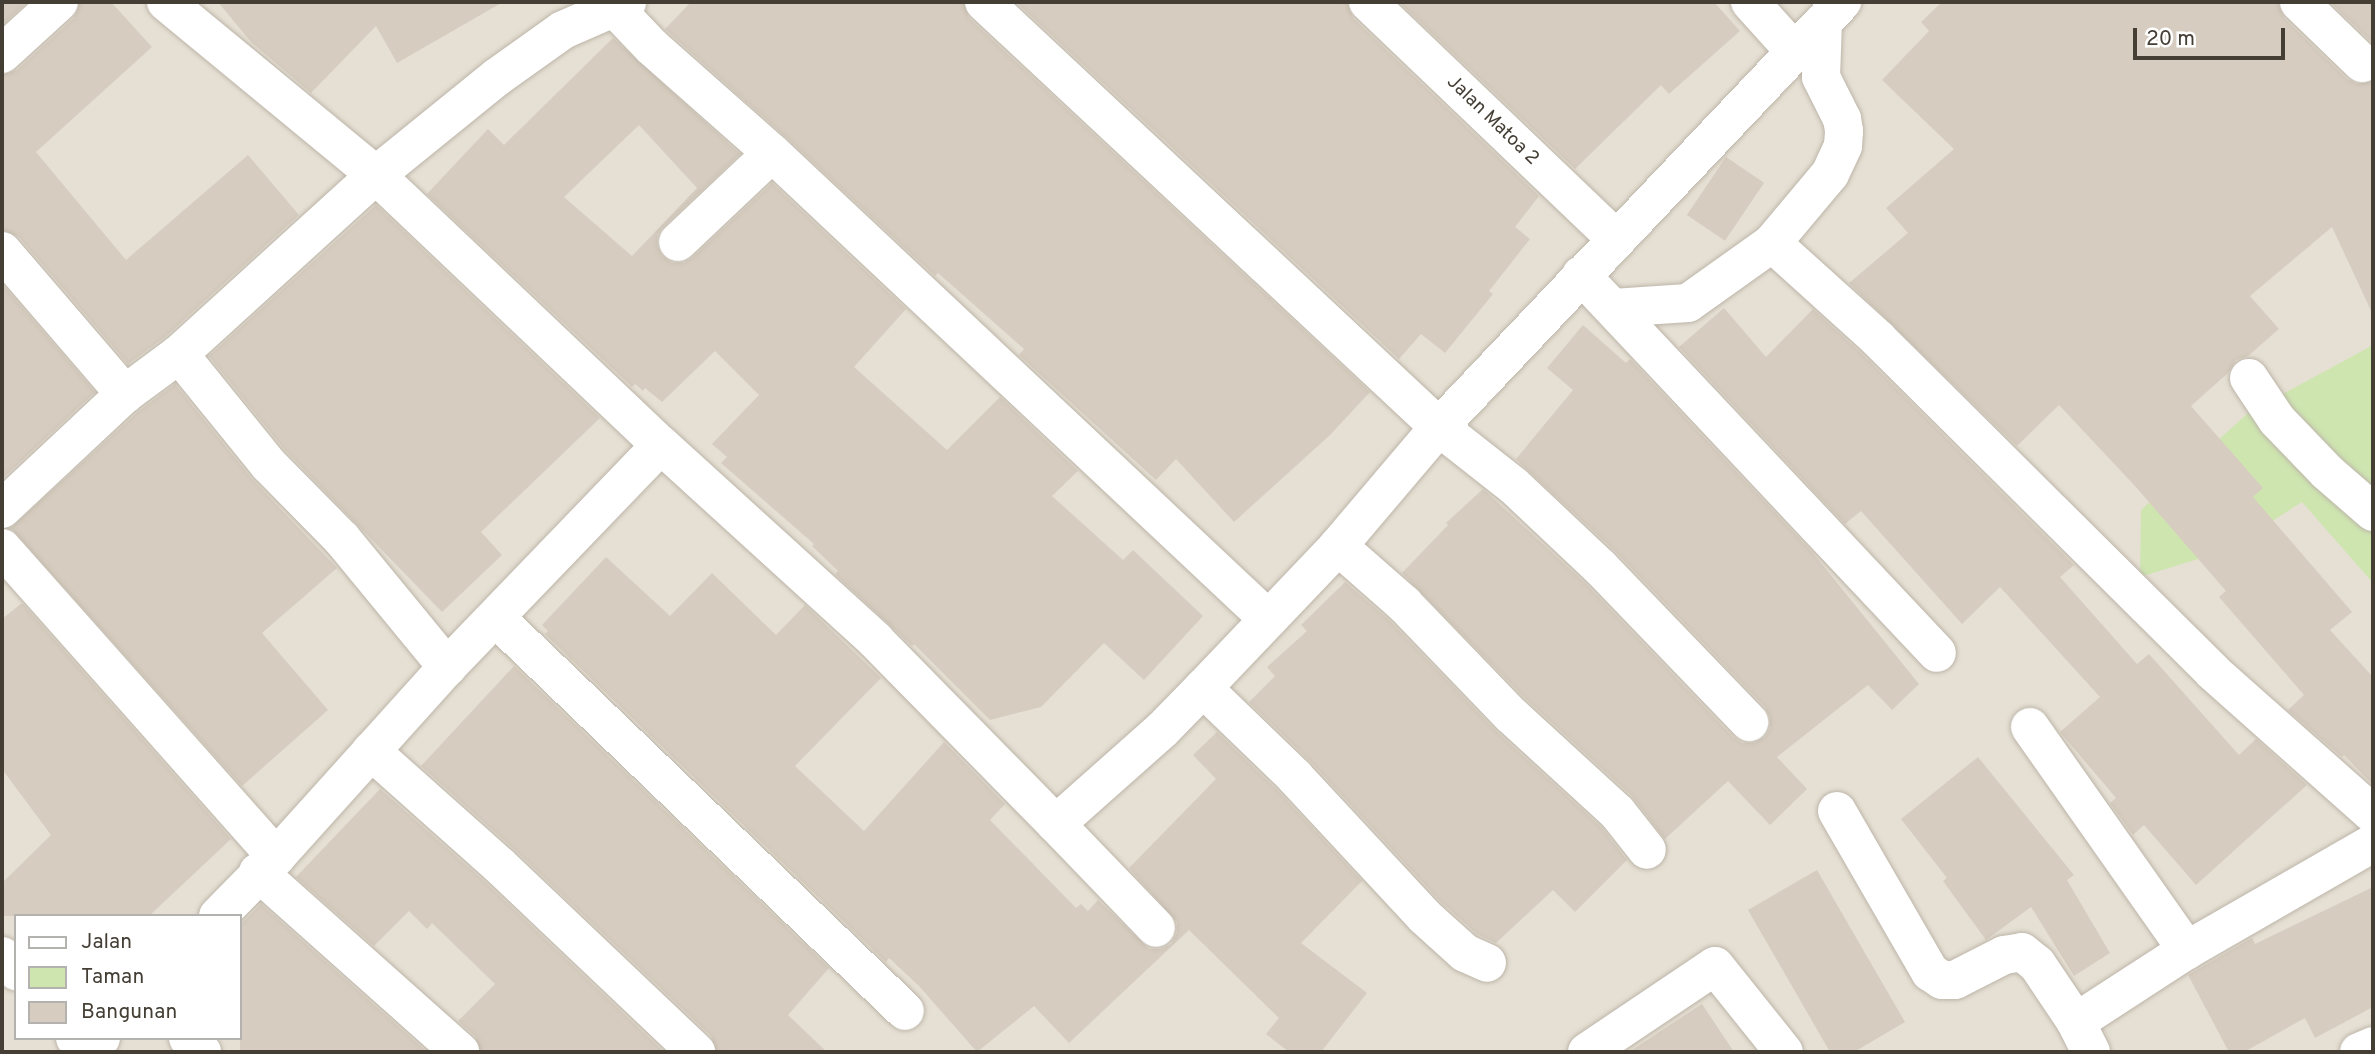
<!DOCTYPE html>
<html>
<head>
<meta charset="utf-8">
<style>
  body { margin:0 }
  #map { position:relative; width:2375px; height:1054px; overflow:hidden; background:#f2eee6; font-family:Overpass,sans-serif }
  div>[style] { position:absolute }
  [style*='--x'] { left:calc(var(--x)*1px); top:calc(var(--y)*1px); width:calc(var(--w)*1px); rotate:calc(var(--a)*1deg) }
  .residential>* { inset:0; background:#e6e0d4 }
  .green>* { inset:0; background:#cee5b0 }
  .building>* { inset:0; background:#d6ccbf; transform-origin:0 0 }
  .roads { filter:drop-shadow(0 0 2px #bdb5a9) drop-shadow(0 0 2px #bdb5a9) }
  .street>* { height:38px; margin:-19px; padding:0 19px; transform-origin:19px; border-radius:19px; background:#fff }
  span { translate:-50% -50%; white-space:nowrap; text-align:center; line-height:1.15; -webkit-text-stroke:6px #fff; paint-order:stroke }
  .street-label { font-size:19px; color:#443e35 }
  .frame { position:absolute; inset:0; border:4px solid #443e35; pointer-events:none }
  .legend { position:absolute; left:14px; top:914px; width:228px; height:126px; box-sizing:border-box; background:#fff; border:2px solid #b4b2ae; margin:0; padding:9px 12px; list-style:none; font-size:21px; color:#443e35 }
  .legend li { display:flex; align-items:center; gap:14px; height:35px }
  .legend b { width:35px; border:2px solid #b4b2ae }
  .scale { position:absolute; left:2133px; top:28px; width:152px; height:32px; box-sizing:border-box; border:4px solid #443e35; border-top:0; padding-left:9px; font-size:21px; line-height:24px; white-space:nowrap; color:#443e35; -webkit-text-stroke:5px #fff; paint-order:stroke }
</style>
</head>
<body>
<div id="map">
  <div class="residential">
    <div style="clip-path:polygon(evenodd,2px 2px,2373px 2px,2373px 1052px,2px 1052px,2px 2px,16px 916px,240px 916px,240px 1038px,16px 1038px,16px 916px)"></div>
  </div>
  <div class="green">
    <div style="clip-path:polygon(2373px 345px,2373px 583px,2302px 502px,2227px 550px,2140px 577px,2141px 510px,2248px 413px)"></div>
  </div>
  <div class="building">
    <div style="clip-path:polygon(2px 2px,27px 2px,2px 25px)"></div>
    <div style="clip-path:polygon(80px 2px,111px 2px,152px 47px,36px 152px,126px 260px,248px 155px,299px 215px,165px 337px,128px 364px,19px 237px,2px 230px,2px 75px,17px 70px,74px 18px)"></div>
    <div style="clip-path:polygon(218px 2px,503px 2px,397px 63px,376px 26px,311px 93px,251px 42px)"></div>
    <div style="clip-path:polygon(691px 2px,963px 2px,969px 18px,1370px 392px,1330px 435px,1234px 522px,1176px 459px,1156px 480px,1019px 355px,1024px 349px,938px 273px,935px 276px,786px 137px,667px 31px,665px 29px)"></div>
    <div style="clip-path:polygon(1016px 2px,1347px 2px,1353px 18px,1539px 196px,1515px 227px,1530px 239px,1489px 291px,1493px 294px,1445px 353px,1421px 334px,1399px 359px)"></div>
    <div style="clip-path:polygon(1399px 2px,1714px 2px,1740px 31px,1669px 94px,1661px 85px,1575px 169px)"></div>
    <div style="clip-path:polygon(1942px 2px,2278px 2px,2284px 18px,2347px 79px,2357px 84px,2373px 81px,2373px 315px,2332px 227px,2250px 296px,2279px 329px,2248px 356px,2236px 360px,2228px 373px,2191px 406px,2263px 488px,2253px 497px,2352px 612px,2330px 630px,2373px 677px,2373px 785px,2344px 755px,2342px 757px,2288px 710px,2304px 695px,2219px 597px,2226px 591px,2135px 486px,2059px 405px,2017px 446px,1849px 283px,1908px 233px,1886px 208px,1954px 149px,1882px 80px,1929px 31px,1921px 22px)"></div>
    <div style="clip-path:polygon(2330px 2px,2373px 2px,2373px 43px)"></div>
    <div style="clip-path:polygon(evenodd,613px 38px,740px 154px,663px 227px,657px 235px,657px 246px,662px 256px,672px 263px,684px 263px,692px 258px,772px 183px,906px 309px,854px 367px,947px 450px,1000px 397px,1078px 471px,1052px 496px,1123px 560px,1133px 550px,1203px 616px,1144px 680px,1104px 643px,1041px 707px,990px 720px,914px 644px,912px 646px,835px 574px,838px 571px,812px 546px,814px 544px,721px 463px,727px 457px,712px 444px,759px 395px,715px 351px,662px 402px,645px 388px,643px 391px,635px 384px,632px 387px,427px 194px,488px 129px,504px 145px,613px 38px,639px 125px,697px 188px,632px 256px,564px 197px,639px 125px)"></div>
    <div style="left:1726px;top:157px;width:46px;height:70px;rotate:34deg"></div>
    <div style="clip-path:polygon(376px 205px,600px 418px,481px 532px,502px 555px,442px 612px,285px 450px,209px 356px)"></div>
    <div style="clip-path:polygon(2px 284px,95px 392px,2px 479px)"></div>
    <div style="clip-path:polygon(1724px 308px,1766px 357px,1813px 309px,1862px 354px,2074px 565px,2060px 577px,2137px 664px,2149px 654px,2239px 755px,2256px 739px,2307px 785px,2196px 885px,2144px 825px,2133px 835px,2110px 803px,2116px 798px,2060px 732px,2100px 697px,2000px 587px,1962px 624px,1861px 511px,1845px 524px,1679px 347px)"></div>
    <div style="clip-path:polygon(1583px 325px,1626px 363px,1630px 359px,1812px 552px,1919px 684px,1892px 710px,1868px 685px,1777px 757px,1807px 789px,1770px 825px,1728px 781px,1665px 839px,1632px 796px,1526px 699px,1402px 573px,1448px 525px,1446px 523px,1483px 489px,1586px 584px,1733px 737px,1742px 743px,1754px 743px,1765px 737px,1770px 729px,1770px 717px,1765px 707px,1616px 552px,1516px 459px,1573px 390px,1547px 368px)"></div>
    <div style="clip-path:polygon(175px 384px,252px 479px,337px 568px,262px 633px,328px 710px,242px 786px,11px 528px,139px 411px)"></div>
    <div style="clip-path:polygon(606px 557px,670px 616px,712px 573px,776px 635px,805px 605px,881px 678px,795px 766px,864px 831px,944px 742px,1005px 804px,990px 820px,1076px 908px,1081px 904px,1088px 911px,1098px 900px,1149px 949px,1161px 949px,1171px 944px,1177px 933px,1177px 922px,1129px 868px,1216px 779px,1193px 755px,1217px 732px,1278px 791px,1362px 881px,1301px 943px,1367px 993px,1321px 1052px,1289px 1052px,1266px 1034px,1279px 1018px,1189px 930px,1069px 1043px,1034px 1006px,977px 1052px,919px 986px,889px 958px,886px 962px,545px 634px,548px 631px,542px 625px)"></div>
    <div style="clip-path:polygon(1345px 582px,1389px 620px,1496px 731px,1601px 827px,1627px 860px,1575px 912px,1553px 890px,1496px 943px,1477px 934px,1440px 901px,1310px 761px,1249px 702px,1275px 676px,1267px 667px,1307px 631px,1301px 625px)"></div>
    <div style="clip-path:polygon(22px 603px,231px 839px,149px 916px,2px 916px,2px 883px,51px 835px,2px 769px,2px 619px)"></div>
    <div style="clip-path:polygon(514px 666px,829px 968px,788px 1015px,827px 1052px,717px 1052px,711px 1036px,514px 849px,421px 766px)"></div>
    <div style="clip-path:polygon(1978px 757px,2074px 875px,2067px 880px,2110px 953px,2074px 976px,2031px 907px,1986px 940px,1943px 881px,1947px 878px,1901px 819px)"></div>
    <div style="clip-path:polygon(380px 789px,484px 881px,664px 1052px,481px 1052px,475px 1036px,458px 1021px,495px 984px,432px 923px,427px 929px,409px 911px,374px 946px,296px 877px)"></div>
    <div style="clip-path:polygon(1817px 870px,1905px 1022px,1854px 1052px,1830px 1052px,1748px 910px)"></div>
    <div style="clip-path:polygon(2373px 887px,2373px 1007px,2315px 1038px,2305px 1018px,2244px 1052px,2229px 1052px,2188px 975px,2252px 938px,2255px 944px)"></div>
    <div style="clip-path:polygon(261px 904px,427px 1052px,240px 1052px,240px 925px)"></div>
    <div style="clip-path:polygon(1702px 1004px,1734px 1052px,1629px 1052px)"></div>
  </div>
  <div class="roads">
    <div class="street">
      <div style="--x:166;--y:2;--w:272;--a:39.5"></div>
      <div style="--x:376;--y:175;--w:393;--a:43.5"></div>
      <div style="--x:609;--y:2;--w:62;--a:46.3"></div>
      <div style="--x:652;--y:47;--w:160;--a:41.5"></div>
      <div style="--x:772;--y:153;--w:681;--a:43.21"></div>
      <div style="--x:984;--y:2;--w:623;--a:43.05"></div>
      <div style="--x:1439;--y:427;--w:95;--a:38.2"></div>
      <div style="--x:1514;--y:486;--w:120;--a:43.3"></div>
      <div style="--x:1601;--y:568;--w:214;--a:46.1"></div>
      <div style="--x:1368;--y:2;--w:344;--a:43.7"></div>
      <div style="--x:1750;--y:2;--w:67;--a:48"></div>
      <div style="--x:2299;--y:2;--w:88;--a:44.1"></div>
      <div style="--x:2;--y:54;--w:77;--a:-42.4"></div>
      <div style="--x:678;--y:242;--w:129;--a:-43.4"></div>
      <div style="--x:1772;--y:243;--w:142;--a:42.1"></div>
      <div style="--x:1877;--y:338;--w:474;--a:44.8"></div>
      <div style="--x:2213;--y:672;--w:214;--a:41.6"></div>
      <div style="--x:2;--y:251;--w:189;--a:49.3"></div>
      <div style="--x:125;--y:394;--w:67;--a:-36.5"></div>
      <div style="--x:179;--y:354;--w:266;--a:-42.3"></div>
      <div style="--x:376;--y:175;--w:156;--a:-39"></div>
      <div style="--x:497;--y:77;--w:81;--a:-35.5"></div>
      <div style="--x:563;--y:30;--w:70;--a:-23.6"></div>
      <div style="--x:1581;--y:275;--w:519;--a:46.72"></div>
      <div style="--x:1613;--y:308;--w:75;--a:-3.8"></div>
      <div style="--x:1688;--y:303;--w:103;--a:-35.5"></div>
      <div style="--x:1772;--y:243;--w:90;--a:-50"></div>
      <div style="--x:1830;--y:174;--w:31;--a:-65"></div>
      <div style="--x:1843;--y:146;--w:15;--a:-86"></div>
      <div style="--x:1844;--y:131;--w:12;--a:-99"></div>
      <div style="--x:1842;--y:119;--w:47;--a:-116.6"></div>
      <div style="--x:1821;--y:77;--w:55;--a:-87.9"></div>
      <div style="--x:179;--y:354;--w:143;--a:51"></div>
      <div style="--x:269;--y:465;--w:104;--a:45.4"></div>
      <div style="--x:342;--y:539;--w:166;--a:50.6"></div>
      <div style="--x:2249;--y:378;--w:50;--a:56.3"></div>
      <div style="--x:2277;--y:420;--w:72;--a:46.1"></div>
      <div style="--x:2327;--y:472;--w:61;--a:41"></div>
      <div style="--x:2;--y:509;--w:168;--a:-43.1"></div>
      <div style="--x:1338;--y:546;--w:88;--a:41.3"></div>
      <div style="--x:1404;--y:604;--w:154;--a:46.1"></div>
      <div style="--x:1511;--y:715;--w:144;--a:42.5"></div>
      <div style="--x:1617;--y:812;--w:48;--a:51.7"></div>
      <div style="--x:2;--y:548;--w:413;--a:48.4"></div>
      <div style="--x:496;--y:618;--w:567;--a:43.86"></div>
      <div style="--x:1203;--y:688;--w:127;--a:44"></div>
      <div style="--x:1294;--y:776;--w:192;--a:47.1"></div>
      <div style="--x:1425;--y:917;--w:54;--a:42"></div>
      <div style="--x:1465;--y:953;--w:24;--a:24"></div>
      <div style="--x:2030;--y:727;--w:273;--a:54.9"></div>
      <div style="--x:371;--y:751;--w:171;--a:41.7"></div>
      <div style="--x:499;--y:865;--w:272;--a:43.5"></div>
      <div style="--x:1837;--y:811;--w:186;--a:60"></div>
      <div style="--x:1930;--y:972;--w:14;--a:34"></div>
      <div style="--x:1942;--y:980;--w:13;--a:0"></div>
      <div style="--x:1955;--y:980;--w:55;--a:-27"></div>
      <div style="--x:2004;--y:955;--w:18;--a:-9"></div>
      <div style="--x:2022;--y:952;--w:19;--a:39"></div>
      <div style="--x:2037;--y:964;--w:70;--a:56.1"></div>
      <div style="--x:1056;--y:824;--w:144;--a:46.1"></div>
      <div style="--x:258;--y:872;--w:271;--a:41.7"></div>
      <div style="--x:218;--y:916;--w:83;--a:-45.5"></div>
      <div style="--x:276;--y:857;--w:256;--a:-48"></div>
      <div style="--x:447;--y:667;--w:308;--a:-46.1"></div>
      <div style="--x:661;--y:445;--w:290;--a:42.3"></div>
      <div style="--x:875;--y:640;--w:258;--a:45.5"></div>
      <div style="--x:1056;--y:824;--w:142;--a:-41.6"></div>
      <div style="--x:1162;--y:730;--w:59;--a:-45.7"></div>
      <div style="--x:1203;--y:688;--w:196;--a:-46.4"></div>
      <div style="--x:1338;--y:546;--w:156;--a:-49.7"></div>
      <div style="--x:1439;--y:427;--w:586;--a:-46.52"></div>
      <div style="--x:2;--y:956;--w:21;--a:47"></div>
      <div style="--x:75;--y:1038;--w:19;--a:47"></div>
      <div style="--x:88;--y:1052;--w:19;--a:-47"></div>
      <div style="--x:188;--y:1038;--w:20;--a:45"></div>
      <div style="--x:1587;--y:1052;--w:154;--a:-33.9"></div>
      <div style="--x:1715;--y:966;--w:110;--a:51.3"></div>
      <div style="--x:2091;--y:1052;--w:34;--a:-117"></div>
      <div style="--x:2076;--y:1022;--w:132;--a:-33"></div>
      <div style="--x:2187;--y:950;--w:215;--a:-29.9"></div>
      <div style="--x:2359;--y:1052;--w:15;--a:-23"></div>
    </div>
  </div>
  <div class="street-label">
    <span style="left:1492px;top:121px;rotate:44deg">Jalan Matoa 2</span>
  </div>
  <div class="frame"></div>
  <ul class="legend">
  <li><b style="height:9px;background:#fff"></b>Jalan</li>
  <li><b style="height:19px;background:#cee5b0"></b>Taman</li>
  <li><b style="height:19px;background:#d6ccbf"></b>Bangunan</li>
  </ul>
  <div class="scale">20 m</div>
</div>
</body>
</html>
